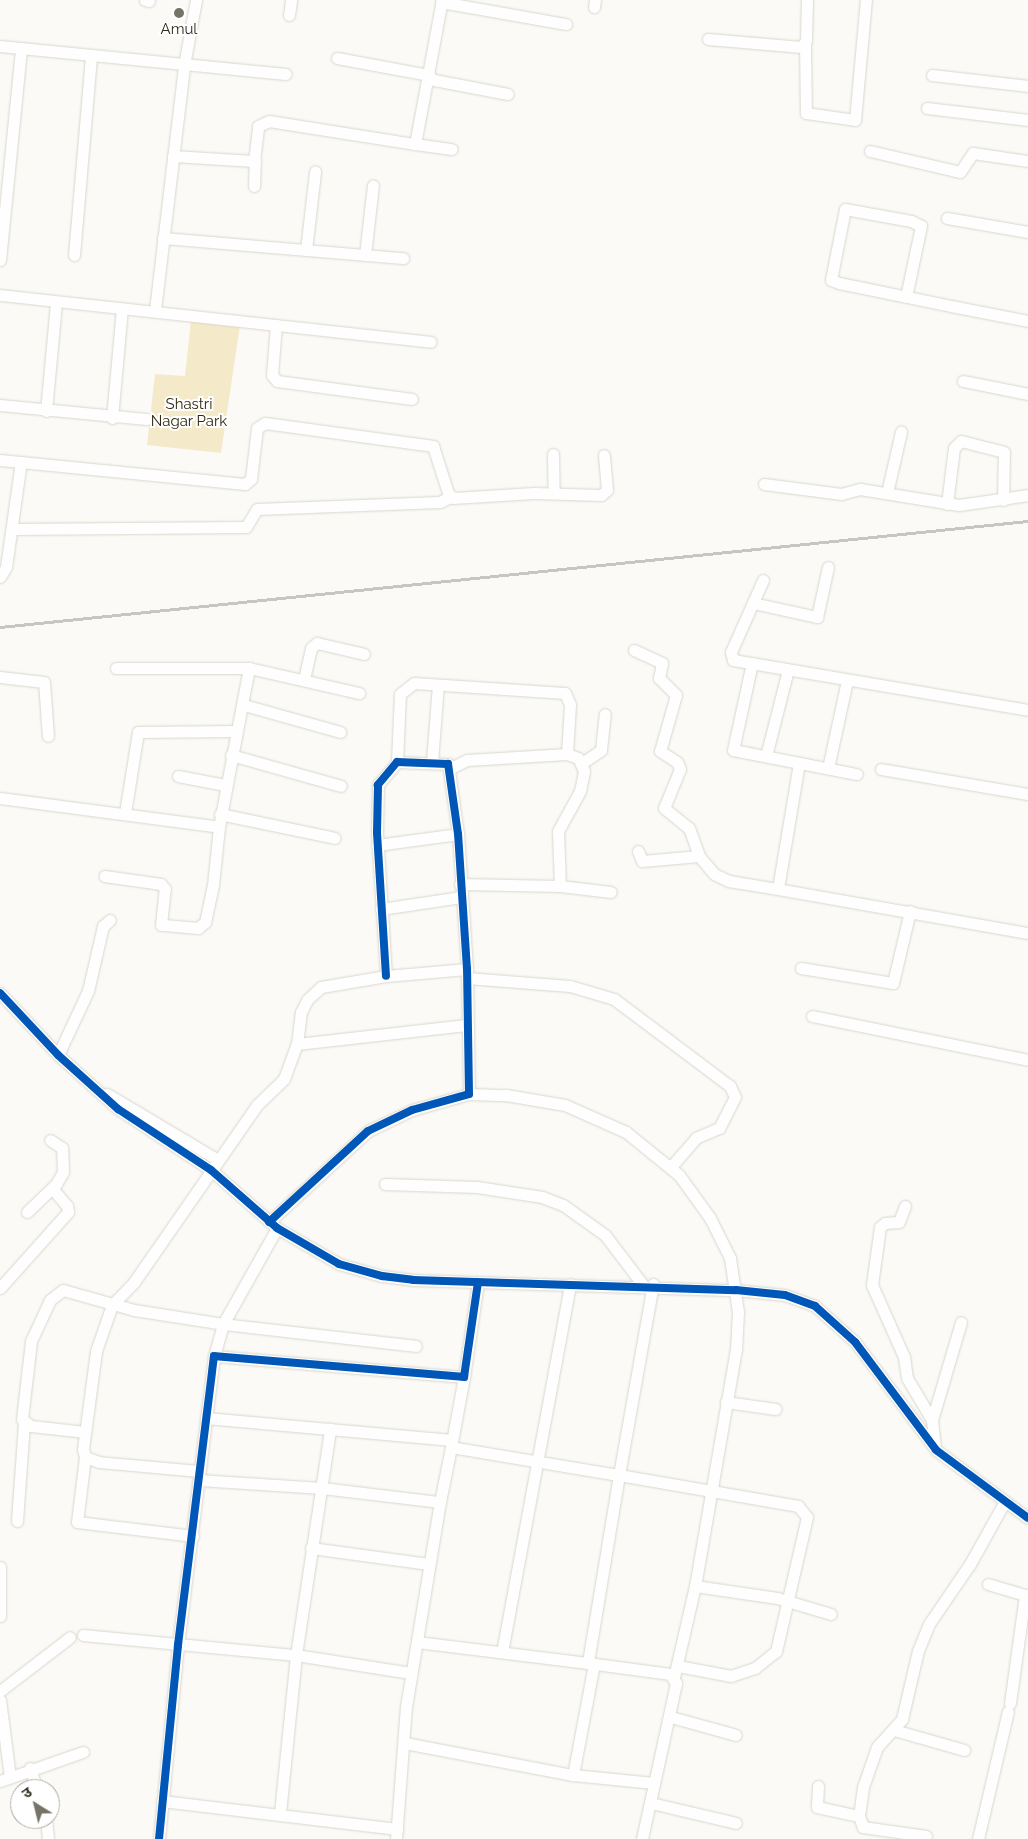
<!DOCTYPE html>
<html>
<head>
<meta charset="utf-8">
<style>
  body { margin:0 }
  #map { position:relative; width:1028px; height:1839px; overflow:hidden; background:#fbfaf6; font-family:Raleway,"Noto Sans Devanagari",sans-serif }
  div>[style] { position:absolute }
  [style*='--x'] { left:calc(var(--x)*1px); top:calc(var(--y)*1px); width:calc(var(--w)*1px); rotate:calc(var(--a)*1deg) }
  .green>* { inset:0; background:#f4eaca }
  .roads { filter:drop-shadow(0 0 1px #d9d6cd) drop-shadow(0 0 1px #d9d6cd) }
  .minor>* { height:11px; margin:-5.5px; padding:0 5.5px; transform-origin:5.5px; border-radius:5.5px; background:#fefefe }
  .rail>* { height:2.5px; margin:-1.25px; padding:0 1.25px; transform-origin:1.25px; border-radius:1.25px; background:#c6c6c4 }
  .cycleway>* { height:8px; margin:-4px; padding:0 4px; transform-origin:4px; border-radius:4px; background:#0057b8 }
  .dots>* { width:14px; height:14px; translate:-50% -50%; box-sizing:border-box; border:2px solid #fff; border-radius:50% }
  span { translate:-50% -50%; white-space:nowrap; text-align:center; line-height:1.15; -webkit-text-stroke:4px #fff; paint-order:stroke }
  .poi-label { font-size:15px; color:#2f2b1d }
  .park-label { font-size:15px; color:#30280f }
  .north { position:absolute; left:10px; top:1779px; width:50px; height:50px; box-sizing:border-box; background:#fff; border:1px solid #acaaa5; border-radius:50%; rotate:324deg; font-size:14px; font-weight:700; line-height:20px; text-align:center; color:#2f2b1d }
  .north::after { content:''; display:block; margin:auto; width:18px; height:22px; background:#767369; clip-path:polygon(50% 0,100% 100%,50% 72%,0 100%) }
</style>
</head>
<body>
<div id="map">
  <div class="green">
    <div style="clip-path:polygon(191px 320px,240px 325px,221px 453px,147px 445px,155px 374px,185px 376px)"></div>
  </div>
  <div class="roads">
    <div class="minor">
      <div style="--x:145;--y:0;--w:4;--a:14"></div>
      <div style="--x:441;--y:2;--w:127;--a:10"></div>
      <div style="--x:594;--y:7;--w:7;--a:-82"></div>
      <div style="--x:289;--y:15;--w:15;--a:-82"></div>
      <div style="--x:708;--y:39;--w:94;--a:4.9"></div>
      <div style="--x:802;--y:47;--w:8;--a:-60"></div>
      <div style="--x:806;--y:40;--w:40;--a:-88.6"></div>
      <div style="--x:805;--y:44;--w:69;--a:89.2"></div>
      <div style="--x:806;--y:113;--w:49;--a:8.1"></div>
      <div style="--x:855;--y:120;--w:121;--a:-84.8"></div>
      <div style="--x:0;--y:46;--w:287;--a:5.6"></div>
      <div style="--x:337;--y:58;--w:94;--a:10.5"></div>
      <div style="--x:932;--y:75;--w:97;--a:6.5"></div>
      <div style="--x:429;--y:79;--w:80;--a:10.8"></div>
      <div style="--x:927;--y:108;--w:102;--a:6.8"></div>
      <div style="--x:415;--y:144;--w:37;--a:8"></div>
      <div style="--x:870;--y:151;--w:92;--a:13.1"></div>
      <div style="--x:960;--y:172;--w:23;--a:-56"></div>
      <div style="--x:973;--y:153;--w:56;--a:8.3"></div>
      <div style="--x:173;--y:156;--w:81;--a:3.5"></div>
      <div style="--x:254;--y:161;--w:35;--a:-83"></div>
      <div style="--x:258;--y:126;--w:12;--a:-24"></div>
      <div style="--x:269;--y:121;--w:148;--a:9"></div>
      <div style="--x:415;--y:144;--w:147;--a:-79.4"></div>
      <div style="--x:254;--y:186;--w:26;--a:-88"></div>
      <div style="--x:947;--y:218;--w:82;--a:9.8"></div>
      <div style="--x:163;--y:238;--w:241;--a:4.8"></div>
      <div style="--x:306;--y:250;--w:79;--a:-83.4"></div>
      <div style="--x:74;--y:255;--w:201;--a:-85.1"></div>
      <div style="--x:365;--y:255;--w:70;--a:-83.5"></div>
      <div style="--x:0;--y:260;--w:213;--a:-84.3"></div>
      <div style="--x:0;--y:295;--w:433;--a:6.2"></div>
      <div style="--x:906;--y:297;--w:73;--a:-78.1"></div>
      <div style="--x:921;--y:226;--w:11;--a:-153"></div>
      <div style="--x:911;--y:221;--w:67;--a:-169.7"></div>
      <div style="--x:845;--y:209;--w:72;--a:101.2"></div>
      <div style="--x:831;--y:280;--w:9;--a:21"></div>
      <div style="--x:839;--y:283;--w:114;--a:11.6"></div>
      <div style="--x:951;--y:306;--w:78;--a:11"></div>
      <div style="--x:155;--y:310;--w:247;--a:-83.2"></div>
      <div style="--x:184;--y:65;--w:66;--a:-79.5"></div>
      <div style="--x:276;--y:325;--w:50;--a:94.6"></div>
      <div style="--x:272;--y:375;--w:8;--a:50"></div>
      <div style="--x:277;--y:381;--w:136;--a:7.6"></div>
      <div style="--x:963;--y:381;--w:66;--a:11.3"></div>
      <div style="--x:0;--y:405;--w:147;--a:5.5"></div>
      <div style="--x:46;--y:411;--w:108;--a:-84.7"></div>
      <div style="--x:112;--y:418;--w:110;--a:-84.8"></div>
      <div style="--x:553;--y:454;--w:39;--a:89"></div>
      <div style="--x:0;--y:460;--w:246;--a:5.6"></div>
      <div style="--x:245;--y:484;--w:8;--a:-40"></div>
      <div style="--x:251;--y:479;--w:51;--a:-83.3"></div>
      <div style="--x:257;--y:428;--w:9;--a:-32"></div>
      <div style="--x:265;--y:423;--w:170;--a:7.8"></div>
      <div style="--x:433;--y:446;--w:49;--a:72.3"></div>
      <div style="--x:448;--y:493;--w:7;--a:45"></div>
      <div style="--x:453;--y:498;--w:81;--a:-3.5"></div>
      <div style="--x:534;--y:493;--w:67;--a:1.7"></div>
      <div style="--x:601;--y:495;--w:8;--a:-40"></div>
      <div style="--x:607;--y:490;--w:35;--a:-95"></div>
      <div style="--x:764;--y:484;--w:78;--a:7.4"></div>
      <div style="--x:841;--y:494;--w:20;--a:-15"></div>
      <div style="--x:860;--y:489;--w:100;--a:9.2"></div>
      <div style="--x:959;--y:505;--w:70;--a:-8.2"></div>
      <div style="--x:887;--y:493;--w:63;--a:-77.1"></div>
      <div style="--x:947;--y:504;--w:56;--a:-82.9"></div>
      <div style="--x:954;--y:448;--w:10;--a:-45"></div>
      <div style="--x:961;--y:441;--w:44;--a:14.3"></div>
      <div style="--x:1004;--y:452;--w:48;--a:91.2"></div>
      <div style="--x:12;--y:529;--w:234;--a:-0.5"></div>
      <div style="--x:246;--y:527;--w:21;--a:-59"></div>
      <div style="--x:257;--y:509;--w:183;--a:-2.2"></div>
      <div style="--x:440;--y:502;--w:11;--a:-27"></div>
      <div style="--x:0;--y:577;--w:12;--a:-59"></div>
      <div style="--x:6;--y:567;--w:106;--a:-81.9"></div>
      <div style="--x:763;--y:580;--w:79;--a:114"></div>
      <div style="--x:731;--y:652;--w:8;--a:76"></div>
      <div style="--x:733;--y:660;--w:299;--a:9.6"></div>
      <div style="--x:753;--y:603;--w:66;--a:12.3"></div>
      <div style="--x:817;--y:617;--w:51;--a:-77.6"></div>
      <div style="--x:634;--y:650;--w:31;--a:25"></div>
      <div style="--x:662;--y:663;--w:15;--a:101"></div>
      <div style="--x:659;--y:678;--w:24;--a:45"></div>
      <div style="--x:676;--y:695;--w:58;--a:105.9"></div>
      <div style="--x:660;--y:751;--w:20;--a:33"></div>
      <div style="--x:677;--y:762;--w:8;--a:67"></div>
      <div style="--x:680;--y:769;--w:42;--a:112.3"></div>
      <div style="--x:664;--y:808;--w:32;--a:39"></div>
      <div style="--x:689;--y:828;--w:30;--a:70"></div>
      <div style="--x:699;--y:856;--w:23;--a:50"></div>
      <div style="--x:714;--y:874;--w:17;--a:25"></div>
      <div style="--x:729;--y:881;--w:50;--a:9.3"></div>
      <div style="--x:752;--y:663;--w:89;--a:102.3"></div>
      <div style="--x:733;--y:750;--w:126;--a:11"></div>
      <div style="--x:116;--y:668;--w:133;--a:0"></div>
      <div style="--x:249;--y:668;--w:64;--a:100.8"></div>
      <div style="--x:249;--y:668;--w:113;--a:12.8"></div>
      <div style="--x:0;--y:677;--w:44;--a:6.5"></div>
      <div style="--x:44;--y:682;--w:54;--a:85.8"></div>
      <div style="--x:304;--y:679;--w:32;--a:-77"></div>
      <div style="--x:311;--y:648;--w:8;--a:-40"></div>
      <div style="--x:317;--y:643;--w:48;--a:13.2"></div>
      <div style="--x:244;--y:705;--w:100;--a:15.7"></div>
      <div style="--x:231;--y:755;--w:114;--a:15.7"></div>
      <div style="--x:766;--y:756;--w:89;--a:-75.7"></div>
      <div style="--x:432;--y:761;--w:76;--a:-85.5"></div>
      <div style="--x:397;--y:762;--w:68;--a:-87.5"></div>
      <div style="--x:400;--y:694;--w:18;--a:-38"></div>
      <div style="--x:414;--y:683;--w:151;--a:3.8"></div>
      <div style="--x:565;--y:693;--w:13;--a:67"></div>
      <div style="--x:570;--y:705;--w:49;--a:93.5"></div>
      <div style="--x:582;--y:763;--w:23;--a:-34"></div>
      <div style="--x:601;--y:750;--w:36;--a:-84"></div>
      <div style="--x:799;--y:763;--w:128;--a:99.5"></div>
      <div style="--x:778;--y:889;--w:254;--a:10"></div>
      <div style="--x:451;--y:768;--w:18;--a:-27"></div>
      <div style="--x:467;--y:760;--w:100;--a:-3.4"></div>
      <div style="--x:567;--y:754;--w:12;--a:20"></div>
      <div style="--x:578;--y:758;--w:14;--a:65"></div>
      <div style="--x:584;--y:771;--w:20;--a:101"></div>
      <div style="--x:580;--y:791;--w:46;--a:118.8"></div>
      <div style="--x:558;--y:831;--w:55;--a:87.9"></div>
      <div style="--x:560;--y:886;--w:100;--a:-178.9"></div>
      <div style="--x:828;--y:768;--w:89;--a:-77.7"></div>
      <div style="--x:881;--y:769;--w:149;--a:9.7"></div>
      <div style="--x:178;--y:776;--w:48;--a:10.8"></div>
      <div style="--x:0;--y:798;--w:221;--a:7.5"></div>
      <div style="--x:219;--y:827;--w:58;--a:95.9"></div>
      <div style="--x:213;--y:885;--w:38;--a:102"></div>
      <div style="--x:205;--y:922;--w:9;--a:139"></div>
      <div style="--x:198;--y:928;--w:37;--a:-175"></div>
      <div style="--x:161;--y:925;--w:36;--a:-84"></div>
      <div style="--x:165;--y:889;--w:6;--a:-129"></div>
      <div style="--x:161;--y:884;--w:57;--a:-171.9"></div>
      <div style="--x:125;--y:813;--w:82;--a:-80.9"></div>
      <div style="--x:138;--y:732;--w:99;--a:-0.6"></div>
      <div style="--x:237;--y:731;--w:98;--a:100.6"></div>
      <div style="--x:220;--y:814;--w:117;--a:11.8"></div>
      <div style="--x:377;--y:845;--w:82;--a:-7.7"></div>
      <div style="--x:638;--y:851;--w:11;--a:68"></div>
      <div style="--x:642;--y:861;--w:57;--a:-5"></div>
      <div style="--x:560;--y:886;--w:51;--a:6.7"></div>
      <div style="--x:381;--y:909;--w:81;--a:-8.5"></div>
      <div style="--x:801;--y:968;--w:93;--a:9.3"></div>
      <div style="--x:893;--y:983;--w:74;--a:-76.7"></div>
      <div style="--x:467;--y:978;--w:103;--a:4.4"></div>
      <div style="--x:570;--y:986;--w:46;--a:16.5"></div>
      <div style="--x:614;--y:999;--w:145;--a:36.9"></div>
      <div style="--x:730;--y:1086;--w:12;--a:66"></div>
      <div style="--x:735;--y:1097;--w:35;--a:117"></div>
      <div style="--x:719;--y:1128;--w:25;--a:157"></div>
      <div style="--x:696;--y:1138;--w:38;--a:131"></div>
      <div style="--x:0;--y:993;--w:85;--a:46.9"></div>
      <div style="--x:58;--y:1055;--w:81;--a:42"></div>
      <div style="--x:118;--y:1109;--w:111;--a:33.3"></div>
      <div style="--x:211;--y:1170;--w:88;--a:41.3"></div>
      <div style="--x:277;--y:1228;--w:72;--a:30.1"></div>
      <div style="--x:339;--y:1264;--w:45;--a:15.6"></div>
      <div style="--x:382;--y:1276;--w:31;--a:7"></div>
      <div style="--x:413;--y:1280;--w:323;--a:1.8"></div>
      <div style="--x:736;--y:1290;--w:49;--a:5.8"></div>
      <div style="--x:785;--y:1295;--w:32;--a:20"></div>
      <div style="--x:815;--y:1306;--w:54;--a:42"></div>
      <div style="--x:855;--y:1342;--w:135;--a:53.1"></div>
      <div style="--x:936;--y:1450;--w:114;--a:36.5"></div>
      <div style="--x:812;--y:1016;--w:220;--a:11.5"></div>
      <div style="--x:466;--y:1025;--w:170;--a:173.6"></div>
      <div style="--x:297;--y:1044;--w:32;--a:-83"></div>
      <div style="--x:301;--y:1012;--w:13;--a:-63"></div>
      <div style="--x:307;--y:1000;--w:19;--a:-43"></div>
      <div style="--x:321;--y:987;--w:66;--a:-9.6"></div>
      <div style="--x:386;--y:976;--w:81;--a:-4.9"></div>
      <div style="--x:58;--y:1055;--w:71;--a:-64.9"></div>
      <div style="--x:88;--y:991;--w:67;--a:-77"></div>
      <div style="--x:103;--y:926;--w:9;--a:-41"></div>
      <div style="--x:107;--y:1094;--w:129;--a:30.7"></div>
      <div style="--x:469;--y:1094;--w:37;--a:2"></div>
      <div style="--x:506;--y:1095;--w:60;--a:9.6"></div>
      <div style="--x:565;--y:1105;--w:67;--a:23.9"></div>
      <div style="--x:626;--y:1132;--w:68;--a:39.1"></div>
      <div style="--x:679;--y:1175;--w:53;--a:54.2"></div>
      <div style="--x:710;--y:1218;--w:45;--a:63.4"></div>
      <div style="--x:730;--y:1258;--w:55;--a:81.6"></div>
      <div style="--x:738;--y:1312;--w:37;--a:93"></div>
      <div style="--x:736;--y:1349;--w:241;--a:99.8"></div>
      <div style="--x:695;--y:1586;--w:93;--a:103"></div>
      <div style="--x:385;--y:1184;--w:92;--a:1.9"></div>
      <div style="--x:477;--y:1187;--w:66;--a:8.7"></div>
      <div style="--x:542;--y:1197;--w:22;--a:21"></div>
      <div style="--x:563;--y:1205;--w:52;--a:35.5"></div>
      <div style="--x:605;--y:1235;--w:63;--a:52.8"></div>
      <div style="--x:905;--y:1206;--w:17;--a:111"></div>
      <div style="--x:899;--y:1222;--w:14;--a:176"></div>
      <div style="--x:885;--y:1223;--w:6;--a:141"></div>
      <div style="--x:880;--y:1227;--w:59;--a:97.9"></div>
      <div style="--x:872;--y:1285;--w:79;--a:66"></div>
      <div style="--x:904;--y:1357;--w:21;--a:82"></div>
      <div style="--x:907;--y:1378;--w:49;--a:59.2"></div>
      <div style="--x:27;--y:1212;--w:40;--a:-44"></div>
      <div style="--x:56;--y:1184;--w:14;--a:-60"></div>
      <div style="--x:63;--y:1172;--w:24;--a:-92"></div>
      <div style="--x:62;--y:1148;--w:14;--a:-146"></div>
      <div style="--x:269;--y:1222;--w:134;--a:-42.6"></div>
      <div style="--x:368;--y:1131;--w:49;--a:-25.5"></div>
      <div style="--x:412;--y:1110;--w:59;--a:-15.7"></div>
      <div style="--x:469;--y:1094;--w:125;--a:-90.9"></div>
      <div style="--x:467;--y:969;--w:135;--a:-93.8"></div>
      <div style="--x:458;--y:834;--w:71;--a:-98.1"></div>
      <div style="--x:448;--y:764;--w:51;--a:-177.8"></div>
      <div style="--x:397;--y:762;--w:30;--a:130"></div>
      <div style="--x:378;--y:785;--w:48;--a:91.2"></div>
      <div style="--x:377;--y:833;--w:143;--a:86.4"></div>
      <div style="--x:653;--y:1284;--w:194;--a:100.1"></div>
      <div style="--x:619;--y:1475;--w:182;--a:9.8"></div>
      <div style="--x:798;--y:1506;--w:14;--a:51"></div>
      <div style="--x:807;--y:1517;--w:138;--a:103"></div>
      <div style="--x:776;--y:1651;--w:27;--a:141"></div>
      <div style="--x:755;--y:1668;--w:25;--a:162"></div>
      <div style="--x:731;--y:1676;--w:54;--a:-169.3"></div>
      <div style="--x:0;--y:1288;--w:102;--a:-48.2"></div>
      <div style="--x:68;--y:1212;--w:6;--a:-99"></div>
      <div style="--x:67;--y:1206;--w:23;--a:-130"></div>
      <div style="--x:214;--y:1356;--w:33;--a:-74"></div>
      <div style="--x:223;--y:1324;--w:110;--a:-60.6"></div>
      <div style="--x:464;--y:1377;--w:71;--a:100.5"></div>
      <div style="--x:451;--y:1447;--w:170;--a:9.5"></div>
      <div style="--x:619;--y:1475;--w:191;--a:99.4"></div>
      <div style="--x:588;--y:1663;--w:83;--a:7.6"></div>
      <div style="--x:670;--y:1674;--w:11;--a:56"></div>
      <div style="--x:676;--y:1683;--w:160;--a:102.3"></div>
      <div style="--x:726;--y:1402;--w:50;--a:8"></div>
      <div style="--x:206;--y:1418;--w:247;--a:5.1"></div>
      <div style="--x:85;--y:1432;--w:54;--a:-173.7"></div>
      <div style="--x:31;--y:1426;--w:11;--a:-142"></div>
      <div style="--x:22;--y:1419;--w:79;--a:-83.4"></div>
      <div style="--x:31;--y:1341;--w:45;--a:-65.1"></div>
      <div style="--x:50;--y:1300;--w:16;--a:-38"></div>
      <div style="--x:63;--y:1290;--w:74;--a:15.7"></div>
      <div style="--x:134;--y:1310;--w:90;--a:8.9"></div>
      <div style="--x:223;--y:1324;--w:194;--a:6.5"></div>
      <div style="--x:935;--y:1448;--w:28;--a:-96"></div>
      <div style="--x:932;--y:1420;--w:102;--a:-73.5"></div>
      <div style="--x:85;--y:1457;--w:65;--a:97"></div>
      <div style="--x:77;--y:1522;--w:117;--a:6.9"></div>
      <div style="--x:199;--y:1471;--w:100;--a:-174.9"></div>
      <div style="--x:99;--y:1462;--w:15;--a:-160"></div>
      <div style="--x:85;--y:1457;--w:8;--a:-104"></div>
      <div style="--x:83;--y:1449;--w:99;--a:-82.4"></div>
      <div style="--x:96;--y:1351;--w:49;--a:-70.8"></div>
      <div style="--x:112;--y:1305;--w:32;--a:-46"></div>
      <div style="--x:134;--y:1282;--w:216;--a:-55.2"></div>
      <div style="--x:257;--y:1105;--w:37;--a:-44"></div>
      <div style="--x:284;--y:1079;--w:37;--a:-70"></div>
      <div style="--x:199;--y:1480;--w:123;--a:3.7"></div>
      <div style="--x:322;--y:1488;--w:119;--a:6.8"></div>
      <div style="--x:440;--y:1502;--w:56;--a:-78.7"></div>
      <div style="--x:17;--y:1521;--w:98;--a:-85.9"></div>
      <div style="--x:311;--y:1548;--w:119;--a:7.7"></div>
      <div style="--x:0;--y:1567;--w:49;--a:90"></div>
      <div style="--x:988;--y:1584;--w:42;--a:16.7"></div>
      <div style="--x:695;--y:1586;--w:83;--a:8.3"></div>
      <div style="--x:777;--y:1598;--w:56;--a:16.5"></div>
      <div style="--x:83;--y:1635;--w:214;--a:5.4"></div>
      <div style="--x:296;--y:1655;--w:116;--a:8.9"></div>
      <div style="--x:417;--y:1642;--w:172;--a:7"></div>
      <div style="--x:502;--y:1652;--w:374;--a:-79.5"></div>
      <div style="--x:0;--y:1691;--w:88;--a:-37.6"></div>
      <div style="--x:0;--y:1700;--w:78;--a:82.6"></div>
      <div style="--x:1010;--y:1703;--w:109;--a:-82.1"></div>
      <div style="--x:671;--y:1717;--w:67;--a:15.5"></div>
      <div style="--x:894;--y:1730;--w:73;--a:15.9"></div>
      <div style="--x:405;--y:1743;--w:171;--a:10.8"></div>
      <div style="--x:573;--y:1775;--w:81;--a:5.6"></div>
      <div style="--x:30;--y:1768;--w:22;--a:72"></div>
      <div style="--x:573;--y:1775;--w:113;--a:-79.3"></div>
      <div style="--x:0;--y:1781;--w:88;--a:-19.3"></div>
      <div style="--x:818;--y:1786;--w:21;--a:93"></div>
      <div style="--x:817;--y:1807;--w:43;--a:12.1"></div>
      <div style="--x:162;--y:1801;--w:237;--a:6.8"></div>
      <div style="--x:651;--y:1803;--w:87;--a:13.2"></div>
      <div style="--x:280;--y:1813;--w:159;--a:-84.2"></div>
      <div style="--x:296;--y:1655;--w:229;--a:-81.4"></div>
      <div style="--x:46;--y:1819;--w:20;--a:84"></div>
      <div style="--x:926;--y:1836;--w:64;--a:-171.9"></div>
      <div style="--x:863;--y:1827;--w:12;--a:-110"></div>
      <div style="--x:859;--y:1816;--w:29;--a:-82"></div>
      <div style="--x:863;--y:1787;--w:42;--a:-70.7"></div>
      <div style="--x:877;--y:1747;--w:38;--a:-48"></div>
      <div style="--x:902;--y:1719;--w:70;--a:-76.8"></div>
      <div style="--x:918;--y:1651;--w:29;--a:-68"></div>
      <div style="--x:929;--y:1624;--w:73;--a:-55.7"></div>
      <div style="--x:970;--y:1564;--w:70;--a:-60.9"></div>
      <div style="--x:159;--y:1839;--w:195;--a:-84.4"></div>
      <div style="--x:178;--y:1645;--w:291;--a:-82.9"></div>
      <div style="--x:214;--y:1356;--w:251;--a:4.8"></div>
      <div style="--x:464;--y:1377;--w:96;--a:-81.6"></div>
      <div style="--x:396;--y:1839;--w:132;--a:-85.7"></div>
      <div style="--x:406;--y:1707;--w:208;--a:-80.6"></div>
      <div style="--x:978;--y:1839;--w:131;--a:-76.8"></div>
    </div>
  </div>
  <div class="rail">
    <div style="--x:0;--y:627;--w:1033;--a:-5.89"></div>
  </div>
  <div class="cycleway">
    <div style="--x:0;--y:993;--w:85;--a:46.9"></div>
    <div style="--x:58;--y:1055;--w:81;--a:42"></div>
    <div style="--x:118;--y:1109;--w:111;--a:33.3"></div>
    <div style="--x:211;--y:1170;--w:88;--a:41.3"></div>
    <div style="--x:277;--y:1228;--w:72;--a:30.1"></div>
    <div style="--x:339;--y:1264;--w:45;--a:15.6"></div>
    <div style="--x:382;--y:1276;--w:31;--a:7"></div>
    <div style="--x:413;--y:1280;--w:323;--a:1.8"></div>
    <div style="--x:736;--y:1290;--w:49;--a:5.8"></div>
    <div style="--x:785;--y:1295;--w:32;--a:20"></div>
    <div style="--x:815;--y:1306;--w:54;--a:42"></div>
    <div style="--x:855;--y:1342;--w:135;--a:53.1"></div>
    <div style="--x:936;--y:1450;--w:114;--a:36.5"></div>
    <div style="--x:269;--y:1222;--w:134;--a:-42.6"></div>
    <div style="--x:368;--y:1131;--w:49;--a:-25.5"></div>
    <div style="--x:412;--y:1110;--w:59;--a:-15.7"></div>
    <div style="--x:469;--y:1094;--w:125;--a:-90.9"></div>
    <div style="--x:467;--y:969;--w:135;--a:-93.8"></div>
    <div style="--x:458;--y:834;--w:71;--a:-98.1"></div>
    <div style="--x:448;--y:764;--w:51;--a:-177.8"></div>
    <div style="--x:397;--y:762;--w:30;--a:130"></div>
    <div style="--x:378;--y:785;--w:48;--a:91.2"></div>
    <div style="--x:377;--y:833;--w:143;--a:86.4"></div>
    <div style="--x:159;--y:1839;--w:195;--a:-84.4"></div>
    <div style="--x:178;--y:1645;--w:291;--a:-82.9"></div>
    <div style="--x:214;--y:1356;--w:251;--a:4.8"></div>
    <div style="--x:464;--y:1377;--w:96;--a:-81.6"></div>
  </div>
  <div class="dots">
    <div style="left:179px;top:13px;background:#767369"></div>
  </div>
  <div class="poi-label">
    <span style="left:179px;top:30px">Amul</span>
  </div>
  <div class="park-label">
    <span style="left:189px;top:413px">Shastri<br>Nagar Park</span>
  </div>
  <div class="north">उ</div>
</div>
</body>
</html>
